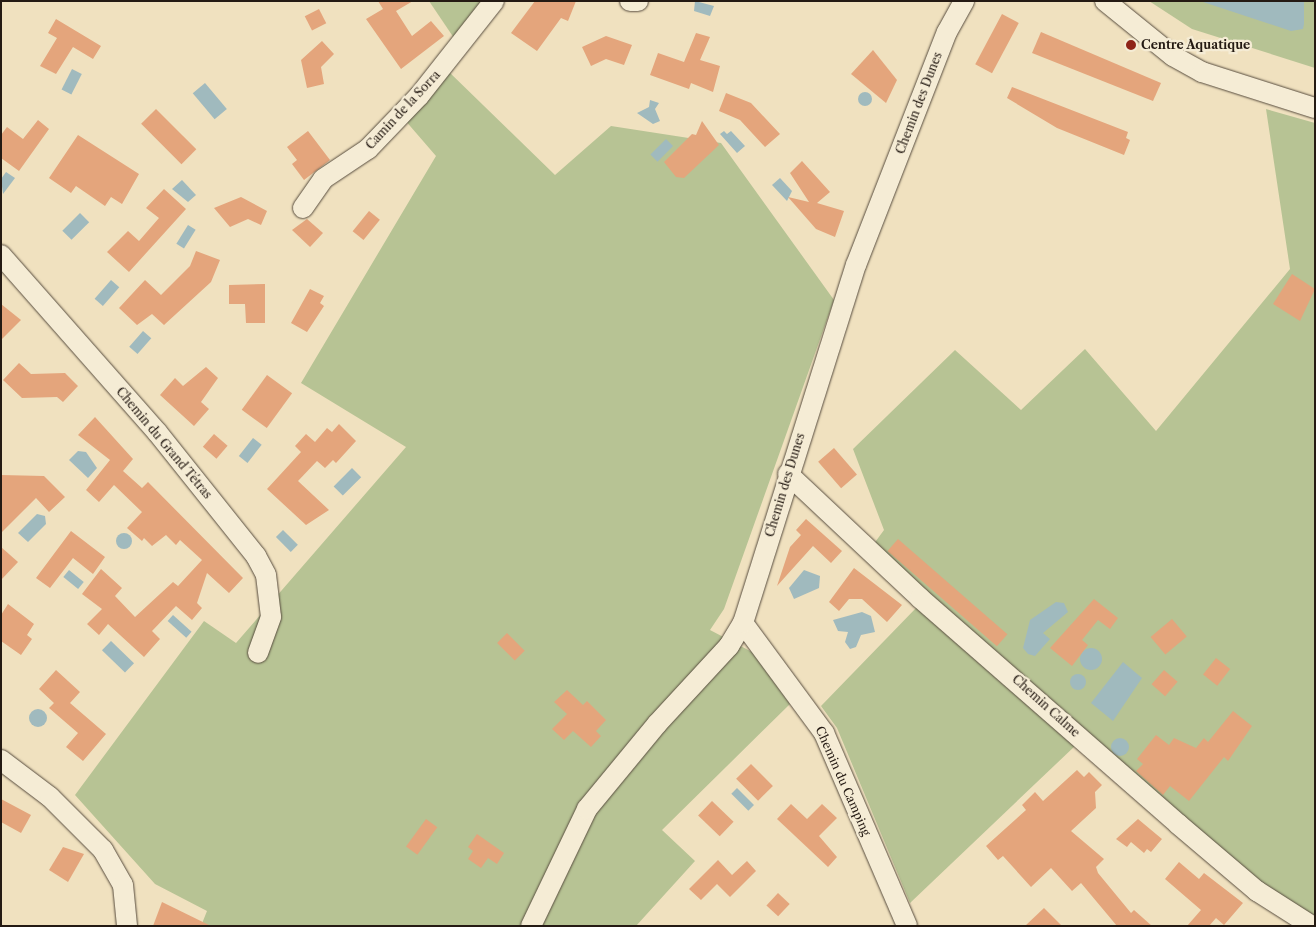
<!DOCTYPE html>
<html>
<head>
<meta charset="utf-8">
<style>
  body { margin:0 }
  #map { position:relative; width:1316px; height:927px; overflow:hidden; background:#f0e1bf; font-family:"Libre Caslon Text",serif }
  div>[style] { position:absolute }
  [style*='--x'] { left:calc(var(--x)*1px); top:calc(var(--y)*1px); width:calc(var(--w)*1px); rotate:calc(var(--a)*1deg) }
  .green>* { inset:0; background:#b7c394 }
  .water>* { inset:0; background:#a0babe; transform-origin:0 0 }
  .round { border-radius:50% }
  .building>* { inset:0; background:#e4a57c; transform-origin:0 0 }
  .roads { filter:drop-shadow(0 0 1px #574c3e) drop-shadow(0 0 1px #574c3e) }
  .minor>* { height:20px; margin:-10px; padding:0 10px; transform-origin:10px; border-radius:10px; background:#f5ecd5 }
  .dots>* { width:14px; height:14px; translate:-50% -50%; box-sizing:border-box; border:2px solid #f5ecd5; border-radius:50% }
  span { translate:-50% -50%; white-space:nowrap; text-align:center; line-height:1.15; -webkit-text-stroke:4.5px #f5ecd5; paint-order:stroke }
  .poi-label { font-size:12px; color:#241a13; font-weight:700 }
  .left { translate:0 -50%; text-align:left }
  .street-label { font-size:12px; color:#241a13 }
  .frame { position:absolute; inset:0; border:2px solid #241a13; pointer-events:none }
</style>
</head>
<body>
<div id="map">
  <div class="green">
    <div style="clip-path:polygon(429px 1px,489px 1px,458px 44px)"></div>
    <div style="clip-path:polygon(1149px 1px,1315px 1px,1315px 68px,1192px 29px)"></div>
    <div style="clip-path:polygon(447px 70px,555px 175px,611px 126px,721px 143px,834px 300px,724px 609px,710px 630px,752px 652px,790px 704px,662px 830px,695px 861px,636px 926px,201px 926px,207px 911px,155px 884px,75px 795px,204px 621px,236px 643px,406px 447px,301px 383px,436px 156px,404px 119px)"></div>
    <div style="clip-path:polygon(1266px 109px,1315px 123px,1315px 917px,1272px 893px,873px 545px,884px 530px,853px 449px,955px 350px,1021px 410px,1085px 349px,1156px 431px,1290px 269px)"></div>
    <div style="clip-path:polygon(917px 607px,1076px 745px,910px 903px,837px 728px,821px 706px)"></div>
  </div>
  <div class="water">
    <div style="clip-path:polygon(695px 1px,714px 6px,710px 16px,694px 11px)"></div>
    <div style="clip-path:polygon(1200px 1px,1304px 1px,1304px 24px,1303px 29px,1291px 31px)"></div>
    <div style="left:72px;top:69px;width:11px;height:23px;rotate:27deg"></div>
    <div style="left:205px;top:83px;width:34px;height:16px;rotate:50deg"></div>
    <div class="round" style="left:858px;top:92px;width:14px;height:14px"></div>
    <div style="clip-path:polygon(650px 100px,659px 103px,655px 109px,660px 121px,653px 124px,637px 113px,649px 107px)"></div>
    <div style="clip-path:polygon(724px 131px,727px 134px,731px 131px,745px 146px,737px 153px,720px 134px)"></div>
    <div style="left:666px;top:139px;width:10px;height:22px;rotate:45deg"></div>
    <div style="clip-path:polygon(6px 172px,15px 178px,3px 194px,1px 179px)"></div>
    <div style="clip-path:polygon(780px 178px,792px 191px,787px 201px,772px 185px)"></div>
    <div style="clip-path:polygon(182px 180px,196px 195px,188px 202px,172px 189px)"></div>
    <div style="left:80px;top:213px;width:13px;height:25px;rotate:45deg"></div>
    <div style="left:188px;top:225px;width:9px;height:22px;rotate:32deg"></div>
    <div style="left:111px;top:280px;width:11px;height:25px;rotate:41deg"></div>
    <div style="left:143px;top:331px;width:11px;height:21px;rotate:41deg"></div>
    <div style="left:253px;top:438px;width:11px;height:23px;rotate:38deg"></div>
    <div style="clip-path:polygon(78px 451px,86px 452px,97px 468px,88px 478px,69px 460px)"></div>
    <div style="left:352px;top:468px;width:13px;height:26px;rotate:45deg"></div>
    <div style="clip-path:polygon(37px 514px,45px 516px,46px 524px,28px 542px,18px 533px)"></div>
    <div style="left:283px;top:530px;width:21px;height:10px;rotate:45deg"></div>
    <div class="round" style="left:116px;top:533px;width:16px;height:16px"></div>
    <div style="left:69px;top:570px;width:19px;height:9px;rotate:39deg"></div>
    <div style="clip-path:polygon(804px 570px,820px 576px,819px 588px,794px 599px,789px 588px)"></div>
    <div style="clip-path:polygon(1056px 602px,1064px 603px,1068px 612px,1043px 633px,1050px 639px,1035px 656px,1028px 654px,1023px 648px,1030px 620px)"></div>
    <div style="clip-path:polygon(862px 612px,871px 616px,875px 632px,861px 635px,856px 647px,850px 649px,845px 642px,848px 632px,838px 631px,833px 620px)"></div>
    <div style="left:173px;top:615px;width:25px;height:8px;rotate:42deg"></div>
    <div style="left:111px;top:641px;width:32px;height:13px;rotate:44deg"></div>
    <div class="round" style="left:1080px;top:648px;width:22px;height:22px"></div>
    <div style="clip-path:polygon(1123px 662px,1142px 678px,1113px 721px,1091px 703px)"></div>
    <div class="round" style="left:1070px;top:674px;width:16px;height:16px"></div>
    <div class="round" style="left:29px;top:709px;width:18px;height:18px"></div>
    <div class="round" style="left:1111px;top:738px;width:18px;height:18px"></div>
    <div style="left:737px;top:788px;width:24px;height:8px;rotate:45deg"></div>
  </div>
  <div class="building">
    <div style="clip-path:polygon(378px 1px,413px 1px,396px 11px,412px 36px,431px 21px,444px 36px,401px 69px,366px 19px,383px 9px)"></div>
    <div style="clip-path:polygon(535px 1px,576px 1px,568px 21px,561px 18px,537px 51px,511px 33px)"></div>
    <div style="left:319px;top:9px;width:16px;height:16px;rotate:63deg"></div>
    <div style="left:1002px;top:14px;width:19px;height:57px;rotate:28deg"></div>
    <div style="clip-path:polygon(56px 19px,101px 46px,93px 59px,73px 47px,56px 74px,40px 66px,57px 38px,48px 33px)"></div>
    <div style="clip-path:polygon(1041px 32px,1161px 83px,1153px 101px,1032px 53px)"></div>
    <div style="clip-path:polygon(696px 33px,710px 37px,700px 60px,720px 66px,713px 92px,691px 83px,689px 89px,650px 75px,658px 53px,684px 62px)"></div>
    <div style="clip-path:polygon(606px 36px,632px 45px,624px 65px,606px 59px,591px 66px,582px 47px)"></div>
    <div style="clip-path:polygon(322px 41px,334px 54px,321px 67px,324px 84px,307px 88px,301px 60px)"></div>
    <div style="clip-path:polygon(873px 50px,897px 80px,886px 103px,851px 74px)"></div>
    <div style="clip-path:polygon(1012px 87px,1128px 132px,1126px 138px,1130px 140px,1124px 155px,1057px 128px,1007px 98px)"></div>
    <div style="clip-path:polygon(726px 93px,751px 103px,780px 134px,765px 147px,740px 120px,719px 111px)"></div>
    <div style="left:156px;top:109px;width:57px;height:21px;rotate:45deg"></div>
    <div style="clip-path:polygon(38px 120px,49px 129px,19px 171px,1px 158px,1px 135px,7px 127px,23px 139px)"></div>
    <div style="clip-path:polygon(702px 121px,719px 145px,684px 178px,676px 177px,664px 162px,692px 134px,696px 135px)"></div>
    <div style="clip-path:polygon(308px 131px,330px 160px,304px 180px,292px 164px,297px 160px,287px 147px)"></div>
    <div style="clip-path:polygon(78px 135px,139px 174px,122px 204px,111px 197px,105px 206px,76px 186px,71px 193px,49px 178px)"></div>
    <div style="clip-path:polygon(802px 161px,830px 192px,817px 203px,844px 211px,835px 237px,816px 229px,788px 197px,809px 202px,790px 173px)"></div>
    <div style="clip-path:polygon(164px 189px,186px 209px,129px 272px,107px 252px,128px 231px,139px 241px,159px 218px,146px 208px)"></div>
    <div style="clip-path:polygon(241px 197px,267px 211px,261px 225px,248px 219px,230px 227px,214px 208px)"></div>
    <div style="left:369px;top:211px;width:14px;height:26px;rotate:39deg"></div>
    <div style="clip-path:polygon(307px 219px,323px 233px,310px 247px,292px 230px)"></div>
    <div style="clip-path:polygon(196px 251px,220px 260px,211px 282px,164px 325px,152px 314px,137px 325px,119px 308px,145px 280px,161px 295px,190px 266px)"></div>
    <div style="clip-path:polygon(1292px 274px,1315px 289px,1300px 321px,1273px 304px)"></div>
    <div style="clip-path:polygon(265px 284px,265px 323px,246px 323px,245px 304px,229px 304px,229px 285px)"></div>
    <div style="clip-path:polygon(310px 289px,324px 296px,320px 303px,324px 306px,307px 332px,291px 323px)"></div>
    <div style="clip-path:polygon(1px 304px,21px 320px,1px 340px)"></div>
    <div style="clip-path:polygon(19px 363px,31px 374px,65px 373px,78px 386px,63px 402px,57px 397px,22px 398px,3px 380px)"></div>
    <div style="clip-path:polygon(206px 367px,218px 378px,201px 402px,209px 409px,194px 426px,160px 395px,175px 378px,183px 386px)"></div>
    <div style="left:267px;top:375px;width:31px;height:43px;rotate:36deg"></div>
    <div style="clip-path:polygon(95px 417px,133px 459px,123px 471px,142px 488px,148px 482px,243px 578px,229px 593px,207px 573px,197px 603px,202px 608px,192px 620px,176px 606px,152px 631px,160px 639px,144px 657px,108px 624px,99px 635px,87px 624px,102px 609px,82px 594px,101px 569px,122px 588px,115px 596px,135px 617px,173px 582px,178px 586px,202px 560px,180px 540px,176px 545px,166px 535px,152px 546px,144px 538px,142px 541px,127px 528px,142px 512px,114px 485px,99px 502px,86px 490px,110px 460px,78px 435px)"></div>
    <div style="clip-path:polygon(339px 424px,356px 441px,336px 463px,333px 460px,325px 468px,317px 461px,298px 481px,329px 510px,306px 525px,267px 489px,301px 452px,295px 446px,306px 434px,315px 442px,327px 428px,332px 432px)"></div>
    <div style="left:214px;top:434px;width:18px;height:17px;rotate:41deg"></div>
    <div style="left:834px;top:448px;width:35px;height:21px;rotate:49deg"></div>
    <div style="clip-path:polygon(1px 475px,44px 476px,65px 497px,49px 512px,36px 498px,1px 533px)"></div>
    <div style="clip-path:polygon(806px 519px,842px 551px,831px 563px,813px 546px,777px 586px,790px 547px,801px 535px,796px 530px)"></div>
    <div style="clip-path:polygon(71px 531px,105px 557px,93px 574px,73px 558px,50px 588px,36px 578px)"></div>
    <div style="left:898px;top:539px;width:145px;height:16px;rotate:41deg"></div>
    <div style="clip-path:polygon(1px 547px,18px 562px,1px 580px)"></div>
    <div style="clip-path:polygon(854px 568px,902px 605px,887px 622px,862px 599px,849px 599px,839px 611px,829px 602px)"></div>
    <div style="clip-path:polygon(1094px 599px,1118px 618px,1110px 629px,1098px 620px,1082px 640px,1088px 645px,1072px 666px,1050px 648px)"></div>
    <div style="clip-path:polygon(8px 604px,34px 624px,27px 635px,32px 639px,21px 655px,1px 641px,1px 615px)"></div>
    <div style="left:1172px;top:619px;width:23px;height:28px;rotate:50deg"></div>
    <div style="left:507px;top:633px;width:25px;height:14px;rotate:45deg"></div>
    <div style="left:1216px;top:658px;width:18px;height:21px;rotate:38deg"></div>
    <div style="clip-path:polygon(56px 670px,80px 692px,70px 703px,106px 734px,83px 761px,66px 747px,78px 733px,49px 708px,54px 703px,39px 689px)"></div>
    <div style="left:1164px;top:670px;width:18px;height:19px;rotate:41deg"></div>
    <div style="clip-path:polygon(567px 690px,583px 705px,587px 701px,606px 720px,596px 731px,601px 736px,591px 747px,573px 731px,564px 740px,552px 729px,567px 714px,554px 702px)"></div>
    <div style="clip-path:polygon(1233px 711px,1252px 726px,1228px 761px,1224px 757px,1189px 801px,1170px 786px,1163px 795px,1136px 771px,1143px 764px,1137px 759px,1156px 735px,1169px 745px,1174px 738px,1196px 748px,1204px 738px,1208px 742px)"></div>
    <div style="left:751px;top:764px;width:31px;height:21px;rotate:45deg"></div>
    <div style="clip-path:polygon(1077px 770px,1084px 777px,1089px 772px,1102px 785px,1095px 792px,1096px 808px,1071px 831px,1104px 859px,1096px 867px,1098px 873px,1131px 913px,1134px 910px,1152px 926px,1117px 926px,1081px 883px,1072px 891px,1051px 868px,1031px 887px,1003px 856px,998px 860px,986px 846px,1026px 810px,1022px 805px,1035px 792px,1043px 801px)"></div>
    <div style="clip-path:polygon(1px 799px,31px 815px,21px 833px,1px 822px)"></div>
    <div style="left:712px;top:801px;width:30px;height:20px;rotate:44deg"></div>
    <div style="clip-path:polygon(791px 804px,807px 819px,822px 804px,837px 818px,819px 836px,837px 857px,828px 867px,777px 819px)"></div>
    <div style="left:426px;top:819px;width:14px;height:34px;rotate:36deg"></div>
    <div style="clip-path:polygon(1138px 819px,1162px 839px,1151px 852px,1147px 849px,1144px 853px,1131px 842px,1127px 847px,1116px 839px)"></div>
    <div style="clip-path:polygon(477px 834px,504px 853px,497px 864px,488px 858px,481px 868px,468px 859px,473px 851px,468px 847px)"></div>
    <div style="clip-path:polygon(63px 847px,84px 854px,68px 882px,49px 870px)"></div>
    <div style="clip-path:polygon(718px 860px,732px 875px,747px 861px,756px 871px,730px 897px,717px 884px,701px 900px,689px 889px)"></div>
    <div style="clip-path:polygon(1179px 862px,1199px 879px,1204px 873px,1243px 903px,1224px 925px,1216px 918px,1209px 926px,1187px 926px,1201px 910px,1165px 879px)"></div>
    <div style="left:778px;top:893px;width:16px;height:17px;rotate:43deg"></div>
    <div style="clip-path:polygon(162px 902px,211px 926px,153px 926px)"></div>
    <div style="clip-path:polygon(1044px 908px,1062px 926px,1025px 926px)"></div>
  </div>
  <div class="roads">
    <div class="minor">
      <div style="--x:630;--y:1;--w:8;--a:0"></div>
      <div style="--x:1105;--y:1;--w:87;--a:39"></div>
      <div style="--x:1173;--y:56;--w:33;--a:29"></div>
      <div style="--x:1202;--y:72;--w:119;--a:17.7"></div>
      <div style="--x:303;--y:208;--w:35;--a:-55"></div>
      <div style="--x:323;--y:179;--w:54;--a:-33.7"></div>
      <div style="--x:368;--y:149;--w:74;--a:-46.1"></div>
      <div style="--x:419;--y:96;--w:121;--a:-51.7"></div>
      <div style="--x:1;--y:255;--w:236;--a:48.6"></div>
      <div style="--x:157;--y:432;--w:159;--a:51.4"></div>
      <div style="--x:256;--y:556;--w:21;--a:62"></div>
      <div style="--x:266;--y:575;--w:42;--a:83.2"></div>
      <div style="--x:271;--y:617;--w:38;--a:110"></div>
      <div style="--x:788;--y:474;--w:181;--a:43.2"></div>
      <div style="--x:920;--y:598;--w:343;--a:41.2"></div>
      <div style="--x:1178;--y:824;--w:104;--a:40.3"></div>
      <div style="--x:1257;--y:891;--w:65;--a:32.5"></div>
      <div style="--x:743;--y:623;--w:137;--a:53.6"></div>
      <div style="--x:824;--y:733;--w:210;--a:66.7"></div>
      <div style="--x:1;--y:760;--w:61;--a:37.1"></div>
      <div style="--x:50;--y:797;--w:75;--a:45"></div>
      <div style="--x:103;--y:850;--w:40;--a:60.3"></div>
      <div style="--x:123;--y:885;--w:41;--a:84.4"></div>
      <div style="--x:531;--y:926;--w:130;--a:-64.4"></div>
      <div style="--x:587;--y:809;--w:110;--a:-50.5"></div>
      <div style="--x:657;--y:724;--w:106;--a:-47.3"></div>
      <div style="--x:729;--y:646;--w:27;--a:-59"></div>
      <div style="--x:743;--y:623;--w:375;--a:-72.5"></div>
      <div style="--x:856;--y:265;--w:250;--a:-68.7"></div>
      <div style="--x:947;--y:32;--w:35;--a:-61"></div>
    </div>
  </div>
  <div class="dots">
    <div style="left:1131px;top:45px;background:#8f2418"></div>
  </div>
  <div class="poi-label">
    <span class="left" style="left:1141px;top:45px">Centre Aquatique</span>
  </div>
  <div class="street-label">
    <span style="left:919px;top:103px;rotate:-69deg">Chemin des Dunes</span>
    <span style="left:403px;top:110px;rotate:-47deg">Camin de la Sorra</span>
    <span style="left:164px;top:443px;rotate:50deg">Chemin du Grand Tétras</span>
    <span style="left:785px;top:485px;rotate:-73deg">Chemin des Dunes</span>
    <span style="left:1046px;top:706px;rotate:42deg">Chemin Calme</span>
    <span style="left:843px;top:781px;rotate:66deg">Chemin du Camping</span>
  </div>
  <div class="frame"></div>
</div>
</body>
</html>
